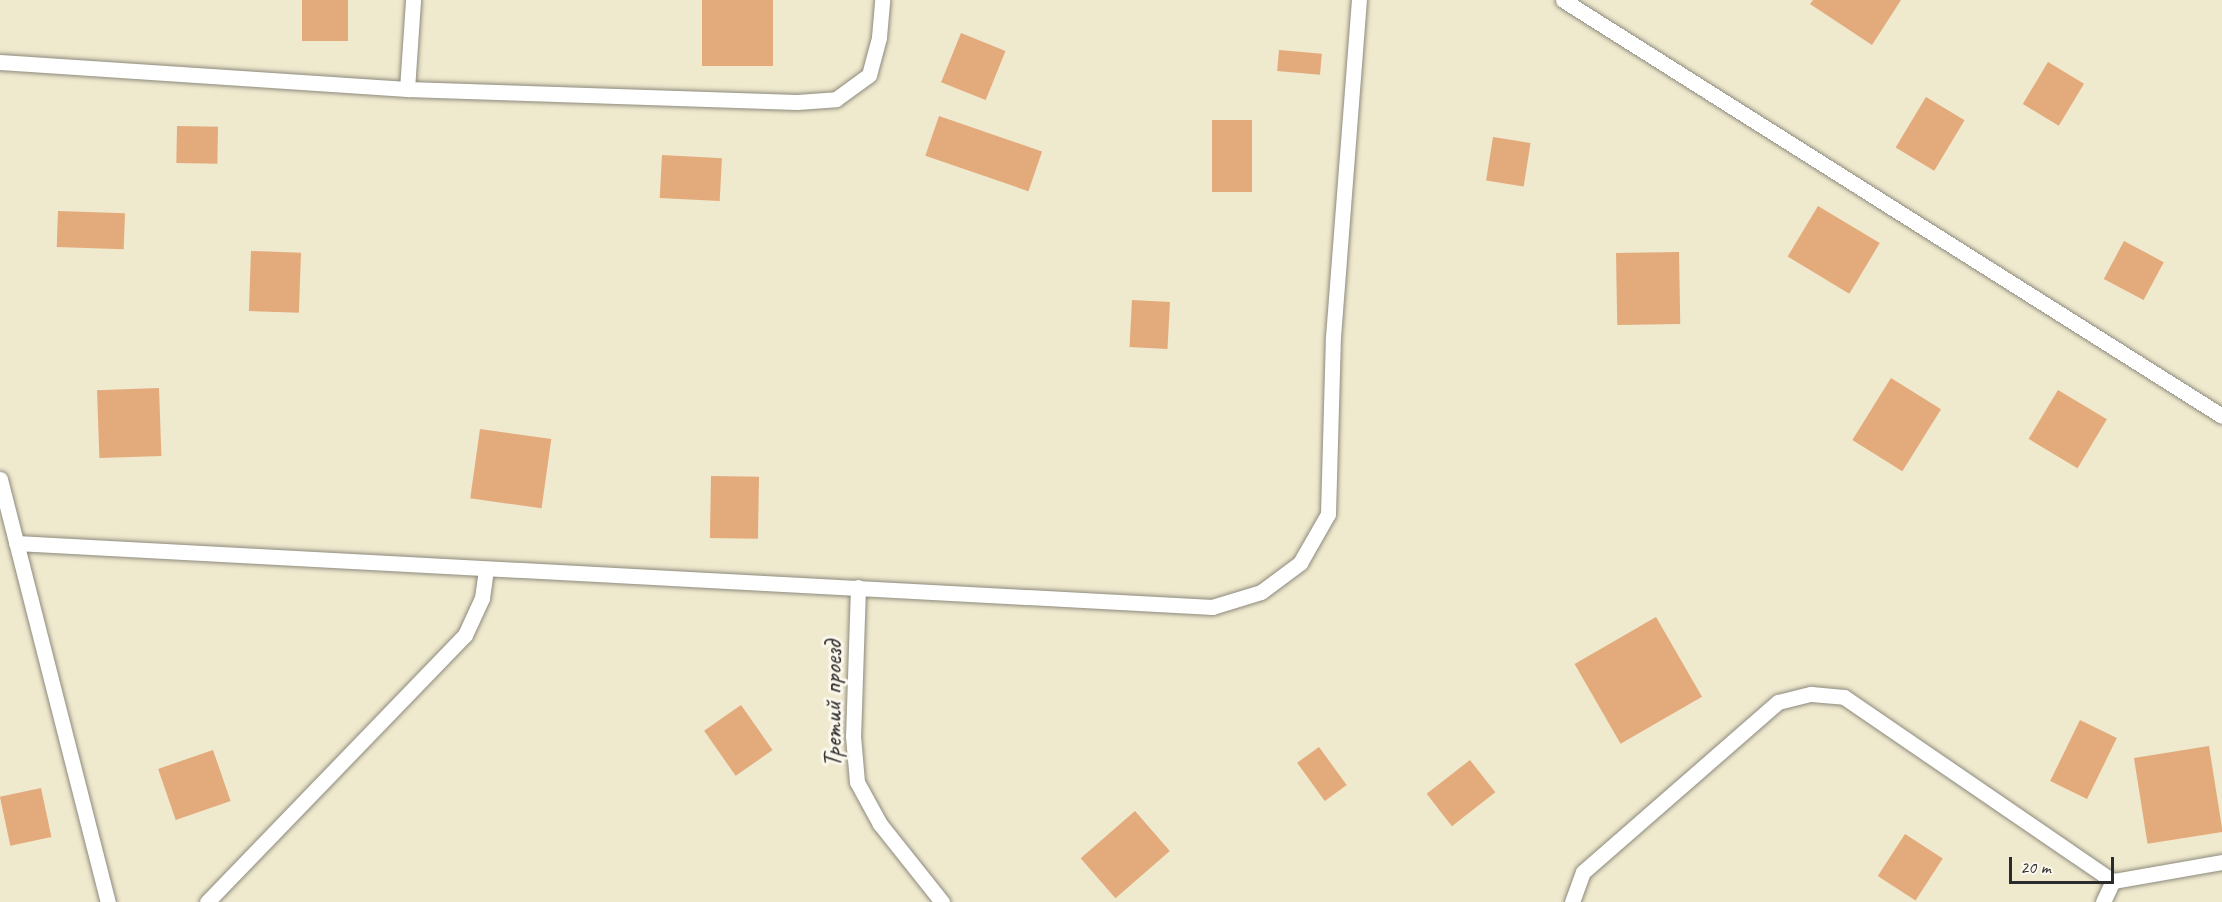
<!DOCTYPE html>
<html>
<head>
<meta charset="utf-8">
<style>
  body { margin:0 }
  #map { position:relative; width:2222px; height:902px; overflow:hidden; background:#efe9ce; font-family:Caveat,sans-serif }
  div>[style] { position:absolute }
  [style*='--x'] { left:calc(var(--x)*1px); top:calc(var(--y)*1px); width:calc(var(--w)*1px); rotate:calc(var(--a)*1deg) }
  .building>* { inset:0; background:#e3aa7c; transform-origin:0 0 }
  .roads { filter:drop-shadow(0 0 2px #8d8a7c) drop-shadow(0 0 2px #8d8a7c) }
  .lane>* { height:15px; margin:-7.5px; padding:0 7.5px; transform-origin:7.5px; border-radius:7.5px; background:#fff }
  span { translate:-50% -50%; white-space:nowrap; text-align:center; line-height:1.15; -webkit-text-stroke:6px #fbf7ec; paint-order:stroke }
  .street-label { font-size:26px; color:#2b2b2b }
  .scale { position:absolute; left:2009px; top:857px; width:105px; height:27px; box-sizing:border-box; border:3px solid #2b2b2b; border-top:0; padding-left:8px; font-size:18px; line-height:21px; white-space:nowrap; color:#2b2b2b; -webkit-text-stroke:4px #fbf7ec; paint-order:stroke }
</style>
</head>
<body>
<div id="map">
  <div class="building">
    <div style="left:302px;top:0;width:46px;height:41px"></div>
    <div style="left:702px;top:0;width:71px;height:66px"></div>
    <div style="clip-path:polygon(1813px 0,1901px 0,1872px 45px,1810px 4px)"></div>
    <div style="left:961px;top:33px;width:48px;height:53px;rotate:22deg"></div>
    <div style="left:1279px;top:50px;width:43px;height:21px;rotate:5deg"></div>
    <div style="left:2048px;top:62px;width:42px;height:49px;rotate:31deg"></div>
    <div style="left:1926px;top:97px;width:45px;height:59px;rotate:31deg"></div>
    <div style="left:939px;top:116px;width:109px;height:42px;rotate:19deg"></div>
    <div style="left:1212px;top:120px;width:40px;height:72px"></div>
    <div style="left:177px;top:126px;width:41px;height:37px;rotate:1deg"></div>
    <div style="left:1493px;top:137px;width:38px;height:44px;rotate:9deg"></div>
    <div style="left:662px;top:155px;width:60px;height:43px;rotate:3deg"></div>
    <div style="left:1818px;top:206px;width:72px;height:59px;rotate:31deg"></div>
    <div style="left:58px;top:211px;width:67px;height:36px;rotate:2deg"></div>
    <div style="left:2124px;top:241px;width:45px;height:43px;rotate:28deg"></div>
    <div style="left:251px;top:251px;width:50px;height:60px;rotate:2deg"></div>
    <div style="left:1679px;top:252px;width:72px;height:63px;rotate:89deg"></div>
    <div style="left:1132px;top:300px;width:38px;height:47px;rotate:3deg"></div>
    <div style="left:1891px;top:378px;width:59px;height:73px;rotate:32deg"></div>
    <div style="left:159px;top:388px;width:68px;height:62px;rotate:88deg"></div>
    <div style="left:2058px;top:390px;width:57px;height:57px;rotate:31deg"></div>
    <div style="left:480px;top:429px;width:72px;height:70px;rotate:8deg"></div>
    <div style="left:711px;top:476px;width:48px;height:62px;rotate:1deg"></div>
    <div style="left:1656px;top:617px;width:92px;height:94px;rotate:60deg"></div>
    <div style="left:741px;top:705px;width:55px;height:45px;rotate:55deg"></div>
    <div style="left:2080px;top:720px;width:41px;height:68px;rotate:26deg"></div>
    <div style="left:2209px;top:746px;width:87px;height:76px;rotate:81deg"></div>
    <div style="left:1319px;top:747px;width:47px;height:27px;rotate:54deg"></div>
    <div style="left:213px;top:750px;width:54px;height:58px;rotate:71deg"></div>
    <div style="left:1470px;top:760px;width:41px;height:55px;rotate:52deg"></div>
    <div style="left:41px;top:788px;width:50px;height:42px;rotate:78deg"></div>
    <div style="left:1135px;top:811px;width:53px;height:72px;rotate:49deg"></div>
    <div style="left:1905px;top:834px;width:45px;height:50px;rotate:33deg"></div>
  </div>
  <div class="roads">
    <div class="lane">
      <div style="--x:1563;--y:0;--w:779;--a:32.26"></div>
      <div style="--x:0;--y:62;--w:408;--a:3.8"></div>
      <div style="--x:407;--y:89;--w:390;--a:1.9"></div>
      <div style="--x:797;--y:102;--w:39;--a:-4"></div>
      <div style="--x:836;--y:99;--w:41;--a:-36"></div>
      <div style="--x:869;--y:75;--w:39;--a:-75"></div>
      <div style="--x:879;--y:37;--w:37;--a:-85"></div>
      <div style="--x:407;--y:89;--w:89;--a:-86.1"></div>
      <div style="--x:0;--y:479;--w:437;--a:75.7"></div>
      <div style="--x:16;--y:543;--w:1198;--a:3.06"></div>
      <div style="--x:1212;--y:607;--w:51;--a:-17"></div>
      <div style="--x:1261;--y:592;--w:49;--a:-36.6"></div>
      <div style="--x:1300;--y:563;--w:56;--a:-60.3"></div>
      <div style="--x:1328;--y:514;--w:177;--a:-88.4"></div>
      <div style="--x:1333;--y:337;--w:338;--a:-85.6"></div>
      <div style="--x:858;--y:587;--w:149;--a:91.9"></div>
      <div style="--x:853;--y:736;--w:46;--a:85"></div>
      <div style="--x:857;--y:782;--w:48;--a:61.3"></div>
      <div style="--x:880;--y:824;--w:100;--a:51.5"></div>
      <div style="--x:207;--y:902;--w:371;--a:-46"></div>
      <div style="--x:465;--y:635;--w:41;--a:-65.3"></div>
      <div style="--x:482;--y:598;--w:28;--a:-82"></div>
      <div style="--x:1572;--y:902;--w:32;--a:-70"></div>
      <div style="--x:1583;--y:872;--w:259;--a:-41.1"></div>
      <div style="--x:1778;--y:702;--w:34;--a:-14"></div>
      <div style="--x:1811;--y:694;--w:33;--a:5"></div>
      <div style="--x:1844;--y:697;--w:326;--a:34.4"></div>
      <div style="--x:2103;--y:902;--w:23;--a:-65"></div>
      <div style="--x:2113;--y:881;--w:111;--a:-9.9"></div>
    </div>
  </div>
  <div class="street-label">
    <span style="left:833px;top:704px;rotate:-90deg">Третий проезд</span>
  </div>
  <div class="scale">20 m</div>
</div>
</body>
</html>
